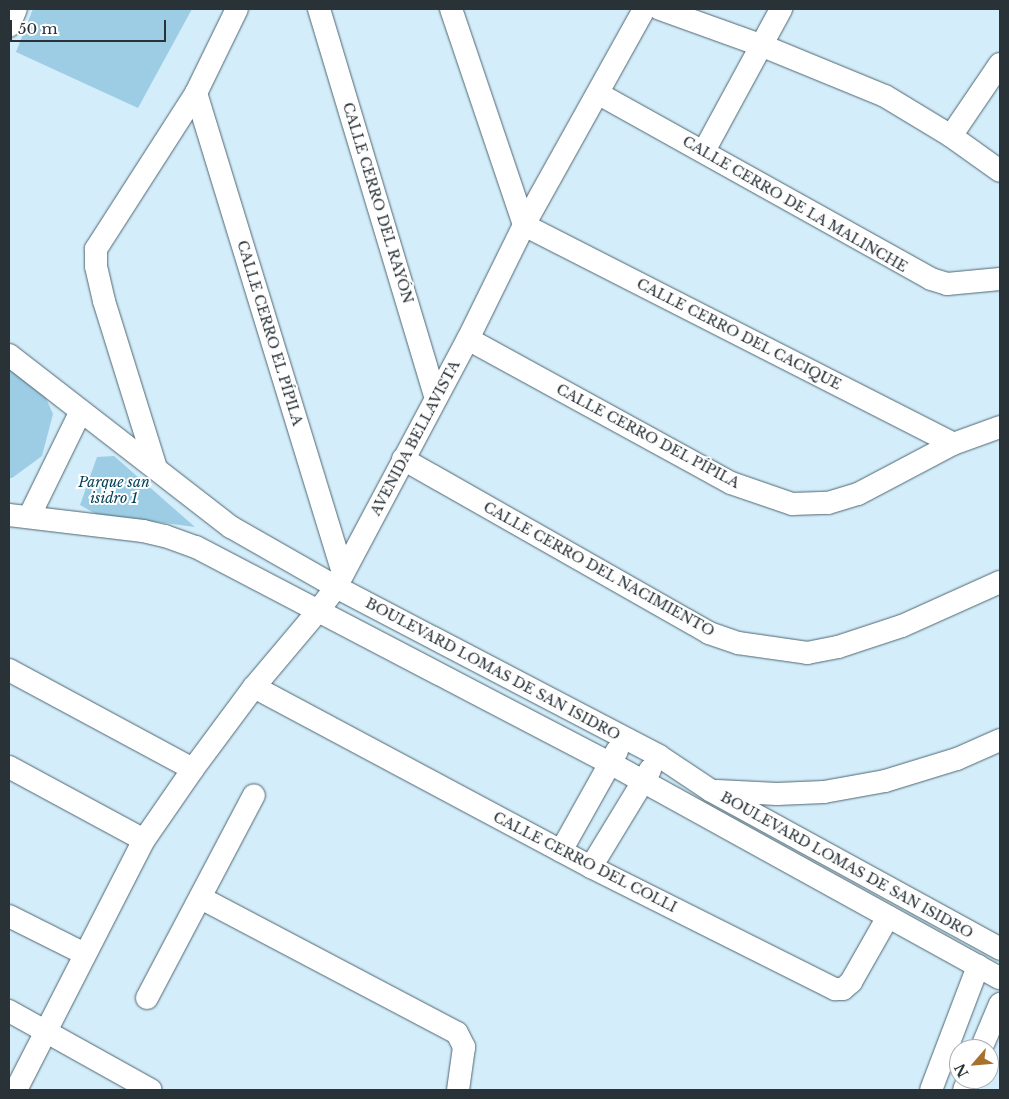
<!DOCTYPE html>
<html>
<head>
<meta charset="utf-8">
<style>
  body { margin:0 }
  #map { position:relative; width:1009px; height:1099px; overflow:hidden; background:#d3edfa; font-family:"Libre Baskerville",serif }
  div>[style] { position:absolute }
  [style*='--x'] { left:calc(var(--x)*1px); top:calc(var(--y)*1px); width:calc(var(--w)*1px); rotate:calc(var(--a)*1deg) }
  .green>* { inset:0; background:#9dcde4 }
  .roads { filter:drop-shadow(0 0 1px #4f6671) drop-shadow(0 0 1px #4f6671) }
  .minor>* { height:22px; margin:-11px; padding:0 11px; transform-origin:11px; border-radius:11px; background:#fff }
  span { translate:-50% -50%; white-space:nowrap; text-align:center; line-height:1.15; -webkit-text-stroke:4px #fff; paint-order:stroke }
  .street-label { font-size:14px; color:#283237 }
  .park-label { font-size:14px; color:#003e54; font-style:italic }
  .frame { position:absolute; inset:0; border:10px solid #283237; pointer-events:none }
  .north { position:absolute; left:949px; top:1039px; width:50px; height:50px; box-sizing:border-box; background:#fff; border:1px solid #a9adaf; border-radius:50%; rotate:243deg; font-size:14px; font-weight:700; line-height:20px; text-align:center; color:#283237 }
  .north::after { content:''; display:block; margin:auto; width:18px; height:22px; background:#a8702d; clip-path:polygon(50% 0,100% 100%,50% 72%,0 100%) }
  .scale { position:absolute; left:10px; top:20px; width:156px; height:22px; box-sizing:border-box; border:2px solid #283237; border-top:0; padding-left:6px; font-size:15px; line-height:18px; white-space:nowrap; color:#283237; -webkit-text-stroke:4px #fff; paint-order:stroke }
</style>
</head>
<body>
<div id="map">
  <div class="green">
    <div style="clip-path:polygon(33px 9px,192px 9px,138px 108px,16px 52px)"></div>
    <div style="clip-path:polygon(9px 359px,40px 385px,53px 414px,42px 456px,12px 478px,9px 478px)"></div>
    <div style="clip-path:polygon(114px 456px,195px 527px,96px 514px,80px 505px,97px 457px)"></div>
  </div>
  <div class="roads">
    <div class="minor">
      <div style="--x:319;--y:9;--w:406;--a:73.3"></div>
      <div style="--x:451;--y:9;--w:228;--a:71.3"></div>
      <div style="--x:524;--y:225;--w:482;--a:27"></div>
      <div style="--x:660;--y:9;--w:109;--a:19.8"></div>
      <div style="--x:763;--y:46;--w:132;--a:22.3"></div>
      <div style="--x:885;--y:96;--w:77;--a:31.2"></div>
      <div style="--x:951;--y:136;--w:60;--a:35.5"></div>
      <div style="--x:9;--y:26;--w:18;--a:-68"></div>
      <div style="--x:196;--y:93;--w:502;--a:72.97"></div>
      <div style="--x:599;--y:94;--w:380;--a:29.1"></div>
      <div style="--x:931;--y:279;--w:17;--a:17"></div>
      <div style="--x:947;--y:284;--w:53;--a:-5.4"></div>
      <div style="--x:951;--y:136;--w:87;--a:-55.8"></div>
      <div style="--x:704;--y:151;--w:162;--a:-61.5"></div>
      <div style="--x:468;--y:339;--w:300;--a:28.7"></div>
      <div style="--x:731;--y:483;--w:65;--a:19"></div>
      <div style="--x:792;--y:504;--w:36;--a:-2"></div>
      <div style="--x:828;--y:503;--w:31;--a:-17"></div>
      <div style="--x:858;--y:494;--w:107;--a:-27.8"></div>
      <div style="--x:953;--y:444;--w:50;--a:-19.9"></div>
      <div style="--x:9;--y:355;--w:281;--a:37.8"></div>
      <div style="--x:231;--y:527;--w:121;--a:29.7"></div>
      <div style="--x:336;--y:587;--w:365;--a:27.6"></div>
      <div style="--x:659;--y:756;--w:61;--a:33.7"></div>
      <div style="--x:710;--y:790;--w:331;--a:28.7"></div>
      <div style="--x:403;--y:459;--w:352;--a:29.6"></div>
      <div style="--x:709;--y:633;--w:31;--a:19"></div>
      <div style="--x:738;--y:643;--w:70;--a:8.2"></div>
      <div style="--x:807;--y:653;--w:32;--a:-11"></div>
      <div style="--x:838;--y:647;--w:67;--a:-18.2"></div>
      <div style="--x:902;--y:626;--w:107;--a:-24.2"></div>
      <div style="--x:156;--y:468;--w:175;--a:-107.3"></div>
      <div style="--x:104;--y:301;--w:36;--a:-103"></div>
      <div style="--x:96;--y:266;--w:17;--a:-90"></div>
      <div style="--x:96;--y:249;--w:185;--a:-57.3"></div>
      <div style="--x:196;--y:93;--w:93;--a:-64"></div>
      <div style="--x:9;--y:515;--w:135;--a:6.8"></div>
      <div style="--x:143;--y:531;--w:23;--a:13"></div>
      <div style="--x:165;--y:536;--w:33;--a:20"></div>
      <div style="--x:196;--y:547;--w:467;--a:27.6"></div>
      <div style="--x:610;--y:763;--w:445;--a:28.9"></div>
      <div style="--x:29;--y:517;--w:118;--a:-63.9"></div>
      <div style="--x:9;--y:670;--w:209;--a:28.3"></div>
      <div style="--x:254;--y:687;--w:382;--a:28.1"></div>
      <div style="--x:591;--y:867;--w:273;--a:26.6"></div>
      <div style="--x:835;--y:989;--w:8;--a:0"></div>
      <div style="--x:843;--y:989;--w:11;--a:-41"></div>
      <div style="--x:851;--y:982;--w:75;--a:-60.4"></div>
      <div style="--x:9;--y:767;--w:153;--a:28.4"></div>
      <div style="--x:717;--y:791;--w:60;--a:2.9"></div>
      <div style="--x:777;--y:794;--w:47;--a:-2.4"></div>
      <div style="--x:824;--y:792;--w:62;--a:-10.2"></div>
      <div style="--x:885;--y:781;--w:75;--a:-17"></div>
      <div style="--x:957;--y:759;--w:47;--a:-23.8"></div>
      <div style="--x:561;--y:851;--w:115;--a:-60.8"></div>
      <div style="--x:591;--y:867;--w:114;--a:-58.7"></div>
      <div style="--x:201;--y:898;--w:289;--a:27.8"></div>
      <div style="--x:457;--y:1033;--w:16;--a:63"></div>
      <div style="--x:464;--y:1047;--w:43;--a:97.9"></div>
      <div style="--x:9;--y:916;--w:85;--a:26.6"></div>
      <div style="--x:147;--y:998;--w:229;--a:-62.2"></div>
      <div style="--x:9;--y:1011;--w:162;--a:29.1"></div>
      <div style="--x:981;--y:1049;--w:49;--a:-67.1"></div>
      <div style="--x:16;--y:1090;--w:281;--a:-62.9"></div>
      <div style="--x:144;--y:840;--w:86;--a:-55.4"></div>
      <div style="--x:193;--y:769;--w:102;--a:-53.4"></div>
      <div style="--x:254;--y:687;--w:99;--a:-49.9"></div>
      <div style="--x:318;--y:611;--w:30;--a:-53"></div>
      <div style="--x:336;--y:587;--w:281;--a:-62"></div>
      <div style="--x:468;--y:339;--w:127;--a:-63.8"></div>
      <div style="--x:524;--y:225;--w:247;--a:-60.9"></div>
      <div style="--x:931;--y:1090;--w:133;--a:-69.2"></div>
      <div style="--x:964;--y:1090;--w:12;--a:-66"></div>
    </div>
  </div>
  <div class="street-label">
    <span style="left:378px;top:203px;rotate:73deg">CALLE CERRO DEL RAYÓN</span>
    <span style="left:795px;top:204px;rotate:30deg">CALLE CERRO DE LA MALINCHE</span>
    <span style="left:270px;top:333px;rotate:73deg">CALLE CERRO EL PÍPILA</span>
    <span style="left:739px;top:334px;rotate:27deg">CALLE CERRO DEL CACIQUE</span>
    <span style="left:648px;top:436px;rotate:28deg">CALLE CERRO DEL PÍPILA</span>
    <span style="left:415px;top:438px;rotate:-62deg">AVENIDA BELLAVISTA</span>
    <span style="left:599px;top:569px;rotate:29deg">CALLE CERRO DEL NACIMIENTO</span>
    <span style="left:493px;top:669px;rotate:28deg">BOULEVARD LOMAS DE SAN ISIDRO</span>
    <span style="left:585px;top:862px;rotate:27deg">CALLE CERRO DEL COLLI</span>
    <span style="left:847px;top:865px;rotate:29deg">BOULEVARD LOMAS DE SAN ISIDRO</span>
  </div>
  <div class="park-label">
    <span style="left:114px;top:490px">Parque san<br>isidro 1</span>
  </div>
  <div class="frame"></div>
  <div class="north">N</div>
  <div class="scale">50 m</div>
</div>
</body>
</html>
